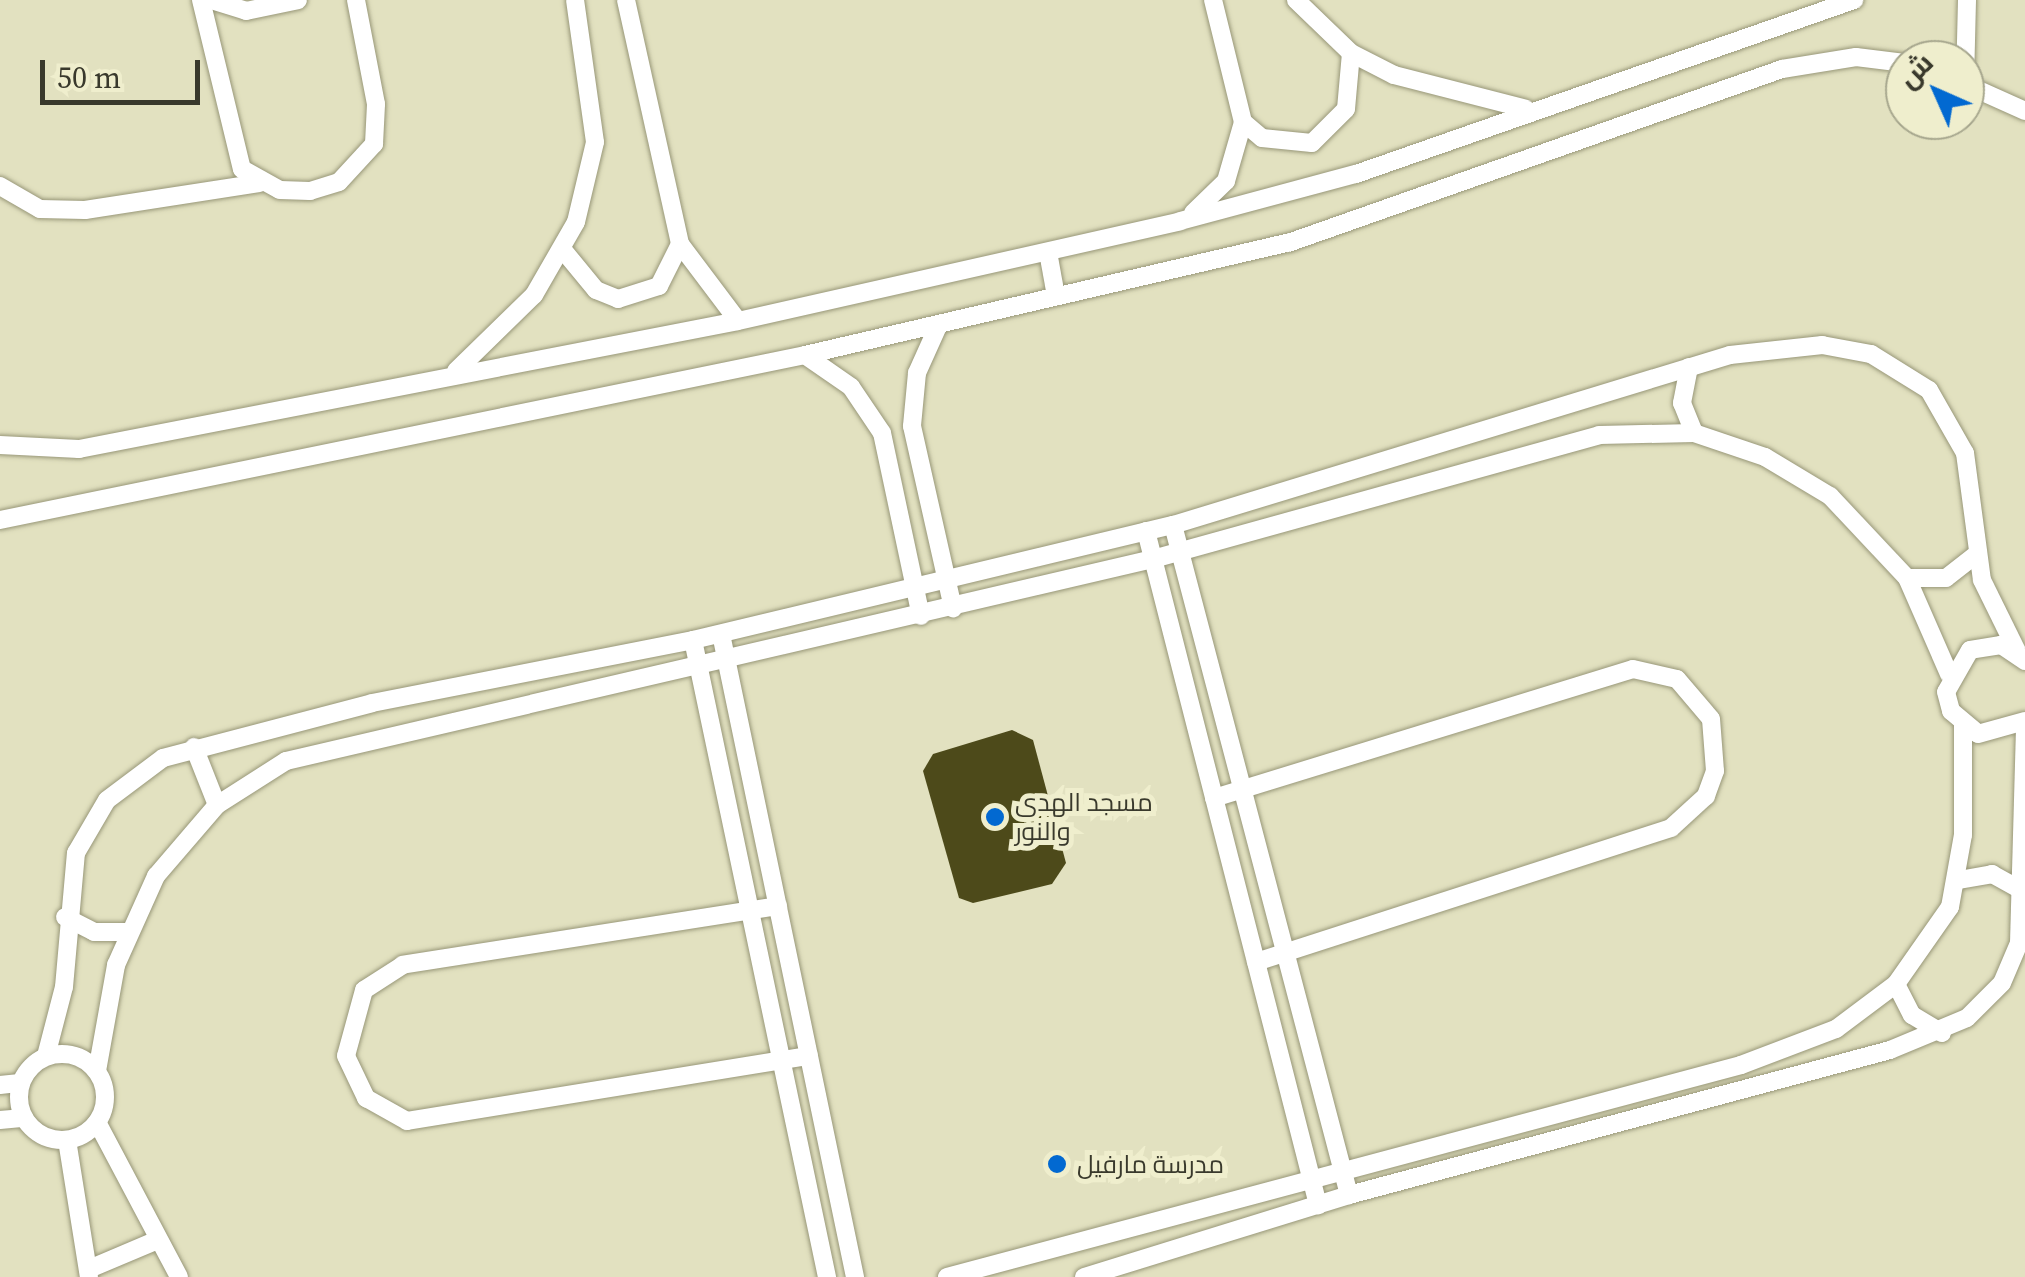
<!DOCTYPE html>
<html>
<head>
<meta charset="utf-8">
<style>
  body { margin:0 }
  #map { position:relative; width:2025px; height:1277px; overflow:hidden; background:#e2e1c0; font-family:"Source Serif 4",Cairo,serif }
  div>[style] { position:absolute }
  [style*='--x'] { left:calc(var(--x)*1px); top:calc(var(--y)*1px); width:calc(var(--w)*1px); rotate:calc(var(--a)*1deg) }
  .building>* { inset:0; background:#4d4a1a }
  .roads { filter:drop-shadow(0 0 2px #989778) drop-shadow(0 0 2px #989778) }
  .street>* { height:18px; margin:-9px; padding:0 9px; transform-origin:9px; border-radius:9px; background:#fff }
  .street>.ring { margin:-9px; padding:0; box-sizing:content-box; background:none; border:18px solid #fff; border-radius:50% }
  .dots>* { width:28px; height:28px; translate:-50% -50%; box-sizing:border-box; border:5px solid #efeecd; border-radius:50% }
  span { translate:-50% -50%; white-space:nowrap; text-align:center; line-height:1.15; -webkit-text-stroke:10px #efeecd; paint-order:stroke }
  .poi-label { font-size:25px; color:#39392c }
  .left { translate:0 -50%; text-align:left }
  .north { position:absolute; left:1885px; top:40px; width:100px; height:100px; box-sizing:border-box; background:#efeecd; border:2px solid #a6a68d; border-radius:50%; rotate:315deg; font-size:28px; font-weight:700; line-height:40px; text-align:center; color:#39392c }
  .north::after { content:''; display:block; margin:auto; width:35px; height:45px; background:#0269d1; clip-path:polygon(50% 0,100% 100%,50% 72%,0 100%) }
  .scale { position:absolute; left:40px; top:60px; width:160px; height:45px; box-sizing:border-box; border:5px solid #39392c; border-top:0; padding-left:12px; font-size:30px; line-height:35px; white-space:nowrap; color:#39392c; -webkit-text-stroke:8px #efeecd; paint-order:stroke }
</style>
</head>
<body>
<div id="map">
  <div class="building">
    <div style="clip-path:polygon(1012px 730px,1033px 740px,1066px 863px,1052px 884px,973px 903px,959px 898px,923px 771px,933px 754px)"></div>
  </div>
  <div class="roads">
    <div class="street">
      <div style="--x:201;--y:0;--w:174;--a:76.4"></div>
      <div style="--x:242;--y:169;--w:43;--a:28.9"></div>
      <div style="--x:280;--y:190;--w:30;--a:2"></div>
      <div style="--x:310;--y:191;--w:30;--a:-17"></div>
      <div style="--x:339;--y:182;--w:52;--a:-47.4"></div>
      <div style="--x:374;--y:144;--w:40;--a:-87.1"></div>
      <div style="--x:376;--y:104;--w:106;--a:-100.9"></div>
      <div style="--x:211;--y:0;--w:37;--a:17"></div>
      <div style="--x:246;--y:11;--w:53;--a:-11.9"></div>
      <div style="--x:626;--y:0;--w:250;--a:77.5"></div>
      <div style="--x:680;--y:244;--w:96;--a:53"></div>
      <div style="--x:1296;--y:0;--w:76;--a:43.9"></div>
      <div style="--x:1351;--y:53;--w:48;--a:27.1"></div>
      <div style="--x:1394;--y:75;--w:136;--a:14.4"></div>
      <div style="--x:1965;--y:82;--w:82;--a:-88.6"></div>
      <div style="--x:1965;--y:84;--w:66;--a:24.2"></div>
      <div style="--x:1243;--y:122;--w:25;--a:40"></div>
      <div style="--x:1262;--y:138;--w:50;--a:5.7"></div>
      <div style="--x:1312;--y:143;--w:48;--a:-45"></div>
      <div style="--x:1346;--y:109;--w:56;--a:-84.9"></div>
      <div style="--x:0;--y:186;--w:46;--a:29.9"></div>
      <div style="--x:40;--y:209;--w:45;--a:1.3"></div>
      <div style="--x:85;--y:210;--w:176;--a:-8.8"></div>
      <div style="--x:1193;--y:213;--w:46;--a:-44.1"></div>
      <div style="--x:1226;--y:181;--w:61;--a:-73.9"></div>
      <div style="--x:1243;--y:122;--w:126;--a:-103.8"></div>
      <div style="--x:563;--y:250;--w:52;--a:50.5"></div>
      <div style="--x:596;--y:290;--w:24;--a:22"></div>
      <div style="--x:618;--y:299;--w:43;--a:-17.6"></div>
      <div style="--x:659;--y:286;--w:47;--a:-63.4"></div>
      <div style="--x:1048;--y:252;--w:45;--a:79.7"></div>
      <div style="--x:939;--y:324;--w:54;--a:114.2"></div>
      <div style="--x:917;--y:373;--w:53;--a:95.4"></div>
      <div style="--x:912;--y:426;--w:187;--a:77.3"></div>
      <div style="--x:805;--y:355;--w:56;--a:34.8"></div>
      <div style="--x:851;--y:387;--w:55;--a:56"></div>
      <div style="--x:882;--y:433;--w:187;--a:78"></div>
      <div style="--x:1689;--y:367;--w:37;--a:101"></div>
      <div style="--x:1682;--y:403;--w:32;--a:68"></div>
      <div style="--x:456;--y:371;--w:109;--a:-44.3"></div>
      <div style="--x:534;--y:295;--w:84;--a:-60.1"></div>
      <div style="--x:576;--y:222;--w:82;--a:-76.6"></div>
      <div style="--x:595;--y:142;--w:143;--a:-98"></div>
      <div style="--x:0;--y:445;--w:79;--a:2.9"></div>
      <div style="--x:79;--y:449;--w:671;--a:-10.99"></div>
      <div style="--x:738;--y:321;--w:453;--a:-12.7"></div>
      <div style="--x:1180;--y:221;--w:182;--a:-15"></div>
      <div style="--x:1356;--y:174;--w:528;--a:-19.26"></div>
      <div style="--x:0;--y:520;--w:822;--a:-11.58"></div>
      <div style="--x:805;--y:355;--w:496;--a:-13.1"></div>
      <div style="--x:1288;--y:243;--w:524;--a:-19.4"></div>
      <div style="--x:1782;--y:69;--w:75;--a:-9.2"></div>
      <div style="--x:1856;--y:57;--w:49;--a:7"></div>
      <div style="--x:1173;--y:525;--w:693;--a:75.28"></div>
      <div style="--x:1146;--y:531;--w:696;--a:75.68"></div>
      <div style="--x:1907;--y:578;--w:39;--a:0"></div>
      <div style="--x:1946;--y:578;--w:39;--a:-38"></div>
      <div style="--x:721;--y:634;--w:657;--a:78.23"></div>
      <div style="--x:693;--y:640;--w:651;--a:78.12"></div>
      <div style="--x:2025;--y:661;--w:29;--a:-146"></div>
      <div style="--x:2001;--y:645;--w:31;--a:171"></div>
      <div style="--x:1970;--y:650;--w:48;--a:119.7"></div>
      <div style="--x:1946;--y:692;--w:20;--a:75"></div>
      <div style="--x:1951;--y:711;--w:35;--a:40"></div>
      <div style="--x:1978;--y:734;--w:49;--a:-15.5"></div>
      <div style="--x:194;--y:747;--w:62;--a:68.4"></div>
      <div style="--x:1214;--y:798;--w:438;--a:-17.1"></div>
      <div style="--x:1633;--y:669;--w:45;--a:12.8"></div>
      <div style="--x:1677;--y:679;--w:52;--a:49.6"></div>
      <div style="--x:1711;--y:719;--w:52;--a:85.6"></div>
      <div style="--x:1715;--y:771;--w:27;--a:110"></div>
      <div style="--x:1706;--y:796;--w:47;--a:137.6"></div>
      <div style="--x:1671;--y:828;--w:436;--a:162.1"></div>
      <div style="--x:1959;--y:880;--w:34;--a:-10"></div>
      <div style="--x:1992;--y:874;--w:33;--a:29"></div>
      <div style="--x:778;--y:906;--w:380;--a:171.1"></div>
      <div style="--x:403;--y:965;--w:46;--a:147.3"></div>
      <div style="--x:364;--y:990;--w:68;--a:105.3"></div>
      <div style="--x:346;--y:1056;--w:47;--a:64.5"></div>
      <div style="--x:366;--y:1098;--w:47;--a:29.3"></div>
      <div style="--x:407;--y:1121;--w:407;--a:-9.2"></div>
      <div style="--x:65;--y:917;--w:33;--a:27"></div>
      <div style="--x:94;--y:932;--w:32;--a:0"></div>
      <div style="--x:1896;--y:984;--w:35;--a:63"></div>
      <div style="--x:1912;--y:1015;--w:35;--a:31"></div>
      <div class="ring" style="left:19px;top:1054px;width:68px;height:68px"></div>
      <div style="--x:46;--y:1056;--w:71;--a:-75.4"></div>
      <div style="--x:64;--y:987;--w:135;--a:-84.9"></div>
      <div style="--x:76;--y:853;--w:61;--a:-59.7"></div>
      <div style="--x:107;--y:800;--w:70;--a:-36.9"></div>
      <div style="--x:163;--y:758;--w:216;--a:-14.7"></div>
      <div style="--x:372;--y:703;--w:327;--a:-11.1"></div>
      <div style="--x:693;--y:640;--w:494;--a:-13.5"></div>
      <div style="--x:1173;--y:525;--w:582;--a:-16.97"></div>
      <div style="--x:1730;--y:355;--w:93;--a:-6.2"></div>
      <div style="--x:1822;--y:345;--w:50;--a:10.4"></div>
      <div style="--x:1871;--y:354;--w:68;--a:31.8"></div>
      <div style="--x:1929;--y:390;--w:73;--a:60.3"></div>
      <div style="--x:1965;--y:453;--w:128;--a:82.4"></div>
      <div style="--x:1982;--y:580;--w:79;--a:63.8"></div>
      <div style="--x:97;--y:1071;--w:108;--a:-79.8"></div>
      <div style="--x:116;--y:965;--w:98;--a:-65.8"></div>
      <div style="--x:156;--y:876;--w:94;--a:-49.3"></div>
      <div style="--x:217;--y:805;--w:82;--a:-32.5"></div>
      <div style="--x:286;--y:761;--w:890;--a:-13.12"></div>
      <div style="--x:1153;--y:559;--w:463;--a:-15.5"></div>
      <div style="--x:1599;--y:435;--w:95;--a:-1.2"></div>
      <div style="--x:1694;--y:433;--w:75;--a:18.7"></div>
      <div style="--x:1765;--y:457;--w:76;--a:31"></div>
      <div style="--x:1830;--y:496;--w:112;--a:46.8"></div>
      <div style="--x:1907;--y:578;--w:105;--a:66.4"></div>
      <div style="--x:0;--y:1085;--w:20;--a:-6"></div>
      <div style="--x:0;--y:1120;--w:24;--a:-5"></div>
      <div style="--x:97;--y:1122;--w:175;--a:62.1"></div>
      <div style="--x:67;--y:1140;--w:139;--a:80.9"></div>
      <div style="--x:89;--y:1269;--w:69;--a:-22.9"></div>
      <div style="--x:947;--y:1277;--w:822;--a:-14.95"></div>
      <div style="--x:1741;--y:1065;--w:102;--a:-20.8"></div>
      <div style="--x:1836;--y:1029;--w:75;--a:-36.9"></div>
      <div style="--x:1896;--y:984;--w:94;--a:-55"></div>
      <div style="--x:1950;--y:907;--w:73;--a:-79.8"></div>
      <div style="--x:1963;--y:835;--w:110;--a:-90"></div>
      <div style="--x:1084;--y:1277;--w:277;--a:-17.2"></div>
      <div style="--x:1349;--y:1195;--w:560;--a:-15"></div>
      <div style="--x:1890;--y:1050;--w:83;--a:-22.6"></div>
      <div style="--x:1967;--y:1018;--w:49;--a:-45"></div>
      <div style="--x:2002;--y:983;--w:43;--a:-67"></div>
      <div style="--x:2019;--y:943;--w:219;--a:-88.4"></div>
    </div>
  </div>
  <div class="dots">
    <div style="left:995px;top:817px;background:#0269d1"></div>
    <div style="left:1057px;top:1164px;background:#0269d1"></div>
  </div>
  <div class="poi-label">
    <span class="left" style="left:1015px;top:817px">مسجد الهدى<br>والنور</span>
    <span class="left" style="left:1077px;top:1164px">مدرسة مارفيل</span>
  </div>
  <div class="north">ش</div>
  <div class="scale">50 m</div>
</div>
</body>
</html>
